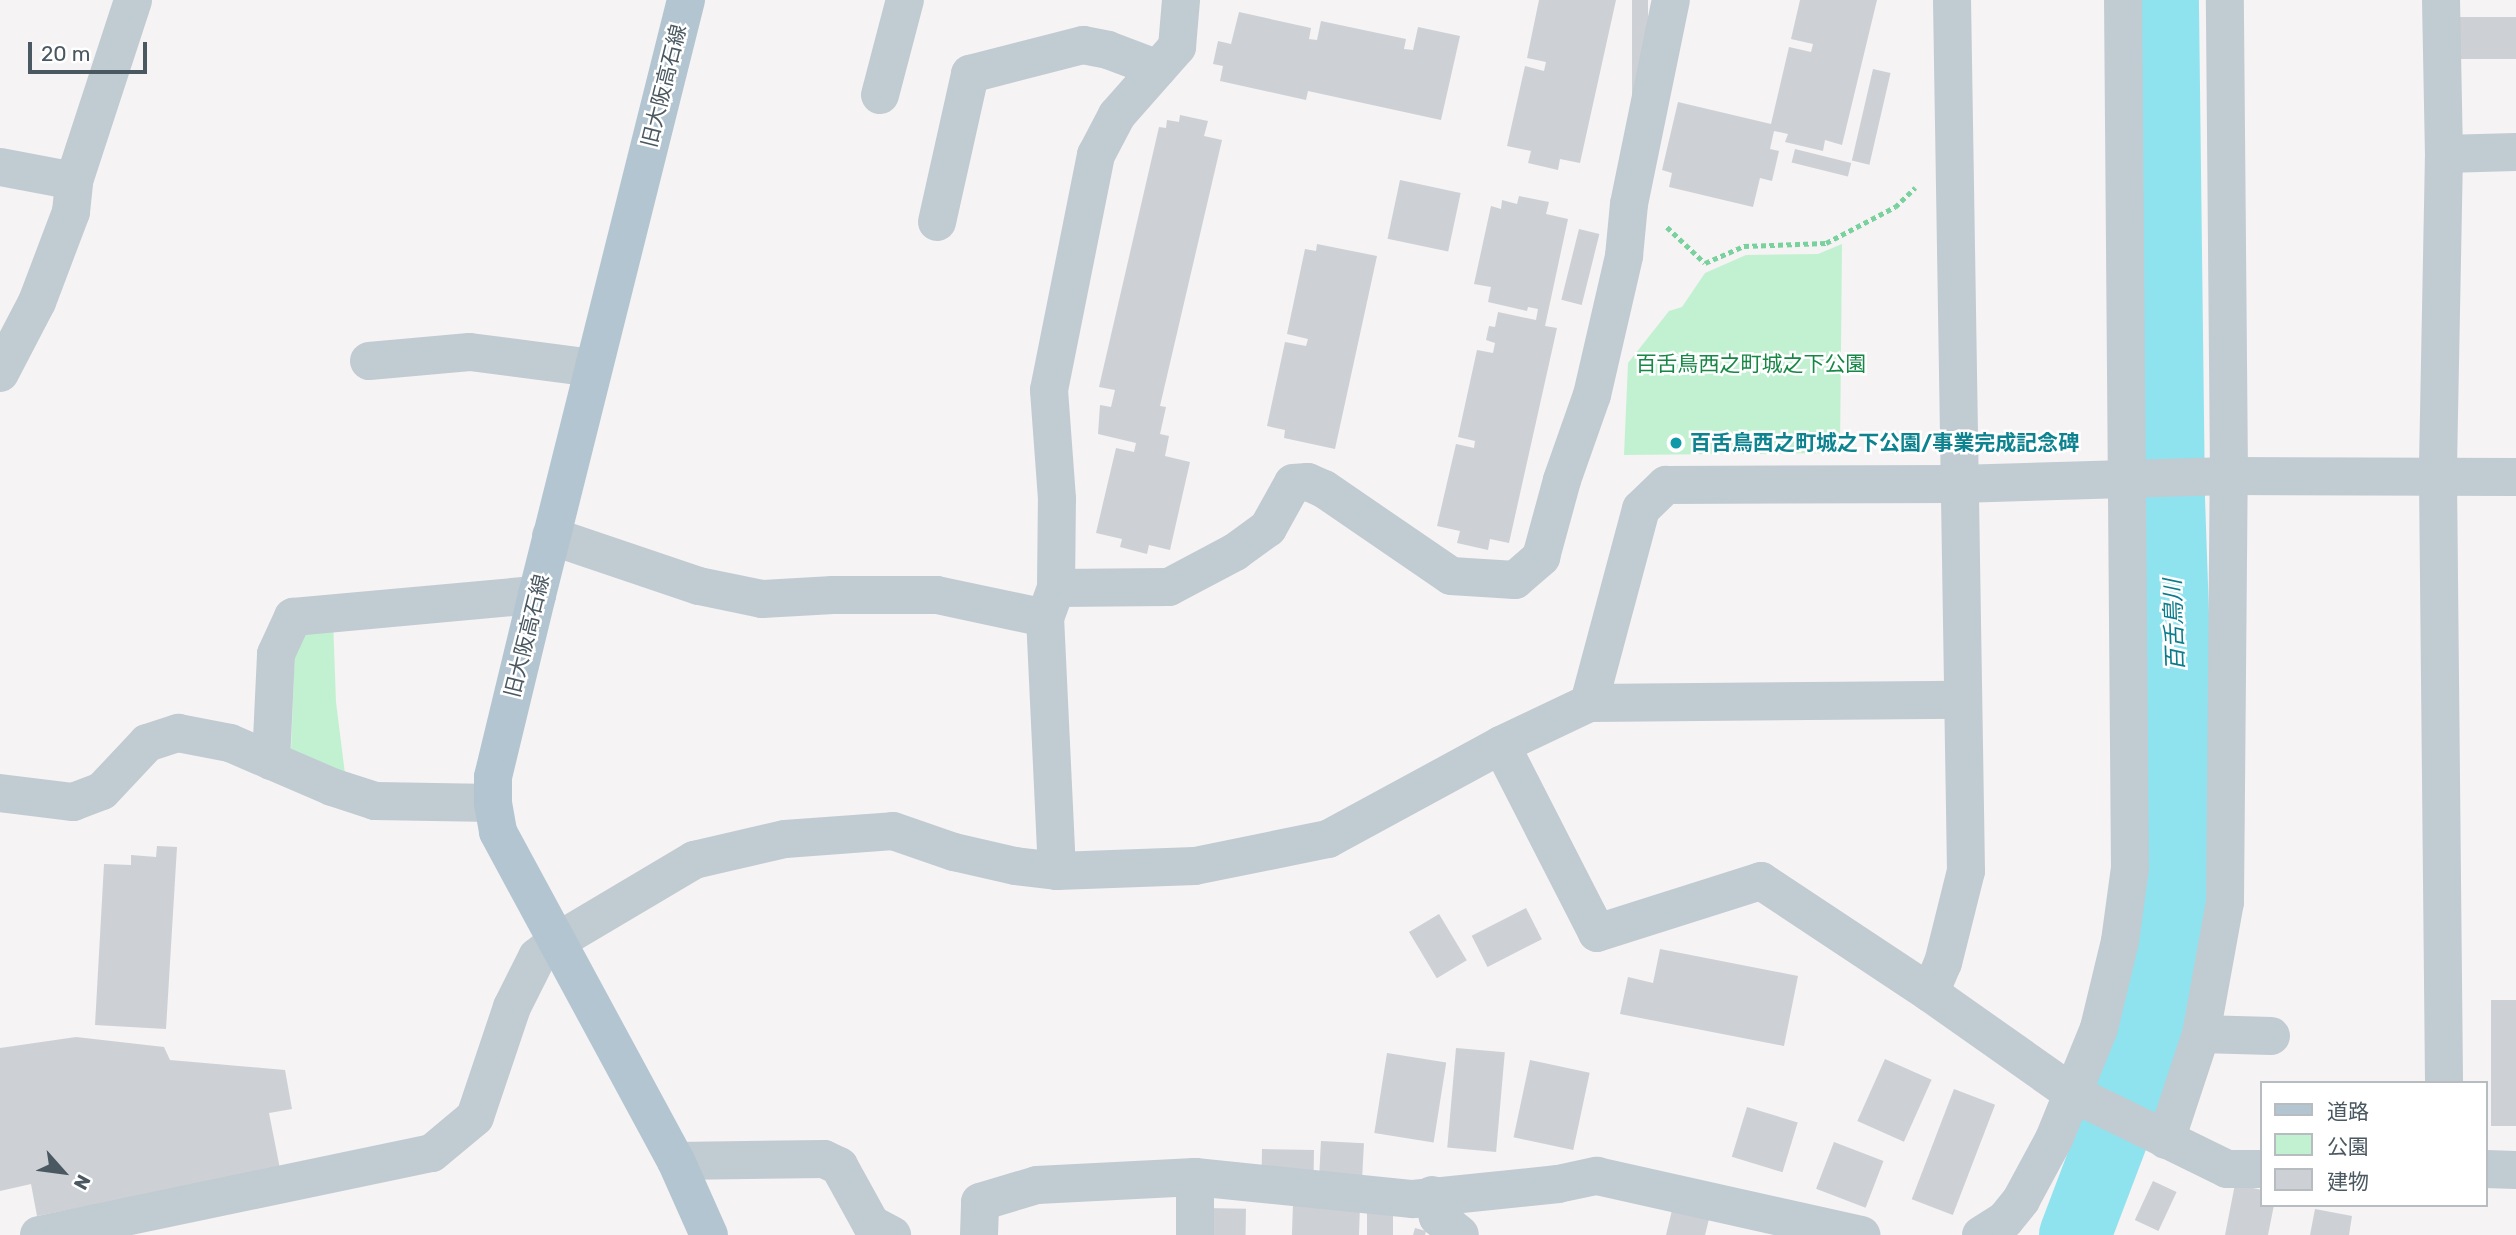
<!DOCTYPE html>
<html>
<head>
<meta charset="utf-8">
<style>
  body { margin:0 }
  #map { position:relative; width:2516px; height:1235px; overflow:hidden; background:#f5f3f3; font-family:Rubik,"Noto Sans JP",sans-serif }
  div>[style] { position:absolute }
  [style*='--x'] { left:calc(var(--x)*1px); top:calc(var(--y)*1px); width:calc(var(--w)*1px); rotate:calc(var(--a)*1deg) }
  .green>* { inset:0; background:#c2f1d1 }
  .river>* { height:72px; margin:-36px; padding:0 36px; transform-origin:36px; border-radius:36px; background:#8fe3ef }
  .building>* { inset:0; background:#cdd0d5; transform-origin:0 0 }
  .path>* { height:4.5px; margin-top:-2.25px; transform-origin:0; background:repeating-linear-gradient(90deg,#79d19e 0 5px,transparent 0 8.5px) }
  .minor>* { height:38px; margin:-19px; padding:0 19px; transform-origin:19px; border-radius:19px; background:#c1cbd2 }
  .major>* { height:38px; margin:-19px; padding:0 19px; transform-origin:19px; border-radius:19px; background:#b2c5d1 }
  .dots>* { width:19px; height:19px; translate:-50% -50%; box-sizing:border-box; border:4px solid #fff; border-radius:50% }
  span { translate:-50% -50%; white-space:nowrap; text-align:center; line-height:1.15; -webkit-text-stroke:5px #fff; paint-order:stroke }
  .street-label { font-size:21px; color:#4a5861 }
  .park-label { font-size:21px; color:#168745 }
  .culture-label { font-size:21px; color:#0d838f; font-weight:700 }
  .left { translate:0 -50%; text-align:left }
  .water-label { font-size:23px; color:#0b7c8c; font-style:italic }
  .legend { position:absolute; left:2260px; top:1081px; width:228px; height:126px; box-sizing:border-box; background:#fff; border:2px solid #b7bcc0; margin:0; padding:9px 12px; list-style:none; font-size:21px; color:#4a5861 }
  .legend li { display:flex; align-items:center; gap:14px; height:35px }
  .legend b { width:35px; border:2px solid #b7bcc0 }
  .north { position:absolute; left:28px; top:1137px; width:70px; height:70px; -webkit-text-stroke:5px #fff; paint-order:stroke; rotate:118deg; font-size:19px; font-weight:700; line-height:28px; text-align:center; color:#4a5861 }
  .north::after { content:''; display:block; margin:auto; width:24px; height:32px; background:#4a5861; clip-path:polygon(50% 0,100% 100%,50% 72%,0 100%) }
  .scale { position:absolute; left:28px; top:42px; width:119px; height:32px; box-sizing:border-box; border:4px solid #4a5861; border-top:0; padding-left:9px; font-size:21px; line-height:24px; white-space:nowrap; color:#4a5861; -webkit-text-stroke:5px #fff; paint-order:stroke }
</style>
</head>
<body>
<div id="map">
  <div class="green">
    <div style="clip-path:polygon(1842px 244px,1840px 453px,1624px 455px,1628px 363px,1669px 311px,1682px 307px,1705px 273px,1746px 255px,1818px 254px)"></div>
    <div style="clip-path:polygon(333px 619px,336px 702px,346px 782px,291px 749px,295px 648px,311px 624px)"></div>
  </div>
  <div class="river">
    <div style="--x:2075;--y:1235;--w:152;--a:-69.2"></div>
    <div style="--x:2129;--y:1093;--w:96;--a:-73.6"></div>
    <div style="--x:2156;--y:1001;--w:77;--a:-78"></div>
    <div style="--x:2172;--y:926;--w:112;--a:-85.9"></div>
    <div style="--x:2180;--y:814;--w:316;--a:-92"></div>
    <div style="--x:2169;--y:498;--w:498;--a:-90.7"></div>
  </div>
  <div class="building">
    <div style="clip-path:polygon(1539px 0,1616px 0,1580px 163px,1560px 159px,1558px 170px,1528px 163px,1531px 151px,1507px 146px,1525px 66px,1544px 71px,1546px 62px,1527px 58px)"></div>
    <div style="left:1632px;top:0;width:16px;height:172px"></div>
    <div style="clip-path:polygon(1800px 0,1877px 0,1842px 145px,1825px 140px,1823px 151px,1785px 142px,1788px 134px,1774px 131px,1770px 149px,1779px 151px,1772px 181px,1760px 178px,1753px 207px,1669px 187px,1672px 173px,1662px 170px,1678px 102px,1771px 124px,1789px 47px,1811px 52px,1813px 44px,1791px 39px)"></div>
    <div style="clip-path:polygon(1239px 12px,1311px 28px,1309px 39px,1317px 40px,1321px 21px,1406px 39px,1404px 49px,1413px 50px,1418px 27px,1460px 36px,1441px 120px,1308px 91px,1306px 100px,1220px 81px,1223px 66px,1213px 64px,1218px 41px,1231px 44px)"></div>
    <div style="left:2516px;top:17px;width:42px;height:61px;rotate:90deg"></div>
    <div style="left:1873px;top:69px;width:18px;height:94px;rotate:13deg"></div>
    <div style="clip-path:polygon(1180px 115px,1208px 121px,1204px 136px,1222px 140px,1160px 406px,1166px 407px,1160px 434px,1169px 436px,1165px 456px,1190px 462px,1170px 550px,1149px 545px,1147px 554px,1120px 547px,1122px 539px,1096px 533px,1116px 448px,1134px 452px,1136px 443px,1098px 434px,1100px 405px,1111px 407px,1115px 390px,1099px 387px,1159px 127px,1166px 128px,1167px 120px,1179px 122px)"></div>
    <div style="left:1795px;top:149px;width:58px;height:14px;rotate:14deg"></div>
    <div style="left:1400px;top:180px;width:62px;height:60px;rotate:12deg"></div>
    <div style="clip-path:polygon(1519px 196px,1549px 202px,1546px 214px,1568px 219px,1545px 326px,1557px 328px,1509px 543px,1490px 539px,1488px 550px,1457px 543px,1460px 531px,1437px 526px,1456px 444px,1474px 448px,1475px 441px,1458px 437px,1477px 350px,1493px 353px,1495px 343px,1486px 340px,1489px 326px,1495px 327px,1498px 312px,1536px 320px,1538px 309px,1528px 307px,1527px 311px,1488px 302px,1491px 287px,1474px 284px,1491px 206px,1501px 209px,1502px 200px,1517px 204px)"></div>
    <div style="left:1579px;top:229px;width:21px;height:73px;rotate:14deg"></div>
    <div style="clip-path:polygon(1317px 244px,1377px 256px,1335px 449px,1284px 438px,1285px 430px,1267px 426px,1285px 342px,1306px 346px,1308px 339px,1287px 334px,1305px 249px,1316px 251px)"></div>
    <div style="clip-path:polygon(157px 846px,177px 847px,166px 1029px,95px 1025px,104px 864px,131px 865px,131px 855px,156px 857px)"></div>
    <div style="left:1526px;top:908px;width:35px;height:61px;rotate:63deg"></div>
    <div style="left:1439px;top:914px;width:54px;height:35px;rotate:59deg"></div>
    <div style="clip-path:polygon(1660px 949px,1798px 976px,1784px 1046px,1620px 1014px,1628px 977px,1653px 983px)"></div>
    <div style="left:2491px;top:1000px;width:25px;height:126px"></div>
    <div style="clip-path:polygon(76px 1037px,164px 1047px,170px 1060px,285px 1070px,292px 1109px,269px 1113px,280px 1169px,37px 1216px,31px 1184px,0 1191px,0 1048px)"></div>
    <div style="left:1456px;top:1048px;width:49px;height:100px;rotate:5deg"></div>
    <div style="left:1387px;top:1053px;width:60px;height:81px;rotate:9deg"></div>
    <div style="left:1885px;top:1059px;width:51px;height:68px;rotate:24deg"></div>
    <div style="left:1530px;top:1060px;width:61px;height:79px;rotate:12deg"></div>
    <div style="left:1954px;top:1089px;width:44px;height:118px;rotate:21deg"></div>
    <div style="left:1747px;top:1107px;width:53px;height:52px;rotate:17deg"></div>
    <div style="left:1321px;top:1141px;width:43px;height:34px;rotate:3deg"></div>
    <div style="left:1834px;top:1142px;width:53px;height:50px;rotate:21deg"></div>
    <div style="left:1262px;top:1149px;width:52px;height:27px;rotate:1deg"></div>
    <div style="left:2153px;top:1181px;width:26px;height:43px;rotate:25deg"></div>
    <div style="clip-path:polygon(2235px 1184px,2262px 1190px,2262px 1205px,2274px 1205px,2268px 1235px,2225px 1235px)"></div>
    <div style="clip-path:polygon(1674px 1202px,1711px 1211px,1705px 1235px,1666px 1235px)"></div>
    <div style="left:1293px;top:1204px;width:67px;height:31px;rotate:2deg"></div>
    <div style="left:1204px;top:1208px;width:42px;height:27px;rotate:1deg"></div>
    <div style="left:1367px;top:1209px;width:26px;height:26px"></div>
    <div style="clip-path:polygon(2315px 1209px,2352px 1216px,2349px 1235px,2310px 1235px)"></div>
    <div style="clip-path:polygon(1415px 1228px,1426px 1231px,1425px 1235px,1413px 1235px)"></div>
  </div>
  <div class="path">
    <div style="--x:1667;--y:227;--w:52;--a:43.5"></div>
    <div style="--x:1705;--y:263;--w:43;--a:-23.6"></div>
    <div style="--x:1744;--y:246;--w:82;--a:-2.1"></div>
    <div style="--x:1826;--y:243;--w:78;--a:-27.6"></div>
    <div style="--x:1895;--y:207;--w:28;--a:-44"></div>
  </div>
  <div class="minor">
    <div style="--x:2441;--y:0;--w:154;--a:88.9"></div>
    <div style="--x:2444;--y:154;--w:324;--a:91.1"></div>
    <div style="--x:2438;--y:478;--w:605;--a:89.43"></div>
    <div style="--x:880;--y:95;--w:98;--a:-75.3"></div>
    <div style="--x:2444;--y:154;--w:72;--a:-1.6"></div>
    <div style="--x:0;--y:167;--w:75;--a:10.7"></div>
    <div style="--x:937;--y:222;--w:152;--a:-77.4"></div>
    <div style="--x:970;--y:74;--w:117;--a:-14.4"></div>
    <div style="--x:1083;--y:45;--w:25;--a:11"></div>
    <div style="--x:1108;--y:50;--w:53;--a:20.8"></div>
    <div style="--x:369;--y:361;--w:101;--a:-5.1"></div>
    <div style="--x:470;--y:352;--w:124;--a:7.4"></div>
    <div style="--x:0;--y:373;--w:80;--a:-62.5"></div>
    <div style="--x:37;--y:302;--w:96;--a:-69.3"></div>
    <div style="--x:71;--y:212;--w:31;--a:-84"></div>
    <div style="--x:74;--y:181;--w:190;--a:-71.9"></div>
    <div style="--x:551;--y:536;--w:156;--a:18.7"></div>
    <div style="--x:699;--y:586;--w:64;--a:11.7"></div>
    <div style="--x:762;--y:599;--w:71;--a:-3.2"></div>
    <div style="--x:833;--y:595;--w:104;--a:0"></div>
    <div style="--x:937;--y:595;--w:110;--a:12"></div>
    <div style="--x:1056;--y:588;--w:113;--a:-0.5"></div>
    <div style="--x:1169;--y:587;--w:75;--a:-27.9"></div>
    <div style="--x:1235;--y:552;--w:41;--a:-36"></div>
    <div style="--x:1268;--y:528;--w:51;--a:-60.9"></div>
    <div style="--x:1293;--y:483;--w:15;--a:-4"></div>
    <div style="--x:1308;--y:482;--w:17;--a:24"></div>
    <div style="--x:1324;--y:489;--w:154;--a:34.4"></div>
    <div style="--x:1451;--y:576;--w:64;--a:3.6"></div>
    <div style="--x:1515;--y:580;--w:35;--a:-41"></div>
    <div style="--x:1541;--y:557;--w:80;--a:-74.7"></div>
    <div style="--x:1562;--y:480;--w:90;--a:-70.6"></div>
    <div style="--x:1592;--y:395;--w:143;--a:-77"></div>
    <div style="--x:1624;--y:256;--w:52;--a:-84.5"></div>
    <div style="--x:1629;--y:204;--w:208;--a:-78.4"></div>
    <div style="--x:1589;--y:703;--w:373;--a:-0.5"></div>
    <div style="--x:1501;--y:745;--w:211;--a:62.9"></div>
    <div style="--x:1597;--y:933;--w:172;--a:-17.6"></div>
    <div style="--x:1761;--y:881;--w:203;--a:33.5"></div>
    <div style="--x:1930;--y:993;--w:174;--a:35.2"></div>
    <div style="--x:2072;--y:1093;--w:173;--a:26.1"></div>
    <div style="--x:2227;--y:1169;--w:35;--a:0"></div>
    <div style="--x:271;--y:761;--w:107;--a:-87.3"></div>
    <div style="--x:276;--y:654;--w:41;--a:-65.3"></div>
    <div style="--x:293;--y:617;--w:245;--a:-5.2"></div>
    <div style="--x:0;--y:793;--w:74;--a:7"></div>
    <div style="--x:73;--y:802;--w:31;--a:-21"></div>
    <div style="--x:102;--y:791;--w:66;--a:-46.8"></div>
    <div style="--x:147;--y:743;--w:33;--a:-18"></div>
    <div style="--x:178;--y:733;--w:53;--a:10.9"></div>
    <div style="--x:230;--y:743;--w:111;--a:23.3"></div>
    <div style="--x:332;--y:787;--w:45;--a:18"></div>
    <div style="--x:375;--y:801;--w:118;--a:1"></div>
    <div style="--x:1057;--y:871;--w:253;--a:-92.7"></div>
    <div style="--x:1045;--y:618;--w:32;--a:-70"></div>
    <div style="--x:1056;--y:588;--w:89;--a:-89.4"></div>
    <div style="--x:1057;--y:499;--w:109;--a:-94.2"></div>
    <div style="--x:1049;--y:390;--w:240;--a:-78.7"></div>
    <div style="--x:1096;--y:155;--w:45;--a:-62.3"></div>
    <div style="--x:1117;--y:115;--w:91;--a:-48.6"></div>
    <div style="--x:1177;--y:47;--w:47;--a:-85.1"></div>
    <div style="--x:1930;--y:993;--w:33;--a:-67"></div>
    <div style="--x:1943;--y:963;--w:95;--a:-76"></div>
    <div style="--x:1966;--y:871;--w:871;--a:-90.92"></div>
    <div style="--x:2201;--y:1034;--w:70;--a:1.6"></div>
    <div style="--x:2166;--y:1140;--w:112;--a:-71.7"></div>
    <div style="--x:2201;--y:1034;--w:134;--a:-79.7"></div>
    <div style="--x:2225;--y:902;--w:426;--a:-89.5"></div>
    <div style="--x:2229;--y:476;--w:476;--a:-90.5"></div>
    <div style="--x:676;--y:1161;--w:148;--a:-0.8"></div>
    <div style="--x:824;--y:1159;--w:17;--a:25"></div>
    <div style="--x:839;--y:1166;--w:66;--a:61.1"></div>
    <div style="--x:871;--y:1224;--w:24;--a:28"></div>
    <div style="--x:2486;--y:1169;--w:30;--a:2"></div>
    <div style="--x:1432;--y:1195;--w:23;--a:75"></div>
    <div style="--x:1438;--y:1217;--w:28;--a:39"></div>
    <div style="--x:39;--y:1235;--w:401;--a:-11.8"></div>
    <div style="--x:432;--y:1153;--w:56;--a:-39.9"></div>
    <div style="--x:475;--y:1117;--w:116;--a:-71.4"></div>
    <div style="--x:512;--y:1007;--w:56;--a:-63.4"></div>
    <div style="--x:537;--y:957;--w:24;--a:-38"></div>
    <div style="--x:556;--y:942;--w:161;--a:-30.7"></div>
    <div style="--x:694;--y:860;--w:93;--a:-13"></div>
    <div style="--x:785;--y:839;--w:108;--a:-4.2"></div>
    <div style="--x:893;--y:831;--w:65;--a:19"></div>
    <div style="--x:954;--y:852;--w:63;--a:12.9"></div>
    <div style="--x:1015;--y:866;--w:42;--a:6.8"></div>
    <div style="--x:1057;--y:871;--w:138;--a:-2.1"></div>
    <div style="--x:1195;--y:866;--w:136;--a:-11.5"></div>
    <div style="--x:1328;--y:839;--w:197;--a:-28.5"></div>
    <div style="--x:1501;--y:745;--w:98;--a:-25.5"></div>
    <div style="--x:1589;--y:703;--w:201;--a:-75"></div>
    <div style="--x:1641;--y:509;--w:35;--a:-44"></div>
    <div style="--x:1666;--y:485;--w:292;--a:-0.2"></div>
    <div style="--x:1958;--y:484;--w:271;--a:-1.7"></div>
    <div style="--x:2229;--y:476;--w:287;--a:0.2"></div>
    <div style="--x:979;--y:1235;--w:33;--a:-88"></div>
    <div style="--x:980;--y:1202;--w:59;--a:-16.6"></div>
    <div style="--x:1037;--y:1185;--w:158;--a:-2.9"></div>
    <div style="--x:1195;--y:1235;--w:58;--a:-90"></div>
    <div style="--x:1195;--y:1177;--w:219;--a:5.8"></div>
    <div style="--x:1413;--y:1199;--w:146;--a:-5.9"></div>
    <div style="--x:1558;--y:1184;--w:40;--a:-12"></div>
    <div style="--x:1597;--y:1176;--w:271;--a:12.6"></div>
    <div style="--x:1981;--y:1235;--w:28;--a:-32"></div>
    <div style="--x:2005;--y:1220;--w:26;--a:-51"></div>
    <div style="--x:2021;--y:1200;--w:69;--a:-61.6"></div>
    <div style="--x:2054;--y:1139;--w:120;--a:-67.9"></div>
    <div style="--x:2099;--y:1028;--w:89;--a:-76.4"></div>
    <div style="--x:2120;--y:941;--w:74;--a:-82.2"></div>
    <div style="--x:2130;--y:868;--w:868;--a:-90.46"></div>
  </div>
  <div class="major">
    <div style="--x:686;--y:0;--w:613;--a:104.06"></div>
    <div style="--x:537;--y:595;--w:187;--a:103.6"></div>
    <div style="--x:493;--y:777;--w:26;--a:90"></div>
    <div style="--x:493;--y:803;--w:29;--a:80"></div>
    <div style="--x:498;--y:832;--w:374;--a:61.6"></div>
    <div style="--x:676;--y:1161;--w:81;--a:66"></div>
  </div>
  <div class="dots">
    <div style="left:1676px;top:443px;background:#0f9aa8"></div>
  </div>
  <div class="street-label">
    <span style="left:664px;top:86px;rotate:-76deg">旧大阪高石線</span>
    <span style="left:527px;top:636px;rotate:-76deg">旧大阪高石線</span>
  </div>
  <div class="park-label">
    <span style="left:1751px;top:364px">百舌鳥西之町城之下公園</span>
  </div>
  <div class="culture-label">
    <span class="left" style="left:1690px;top:443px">百舌鳥西之町城之下公園/事業完成記念碑</span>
  </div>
  <div class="water-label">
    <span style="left:2174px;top:625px;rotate:-92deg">百舌鳥川</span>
  </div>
  <ul class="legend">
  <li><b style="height:9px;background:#b2c5d1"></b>道路</li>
  <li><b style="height:19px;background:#c2f1d1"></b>公園</li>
  <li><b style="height:19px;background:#cdd0d5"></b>建物</li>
  </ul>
  <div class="north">N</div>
  <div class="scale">20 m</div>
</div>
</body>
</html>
